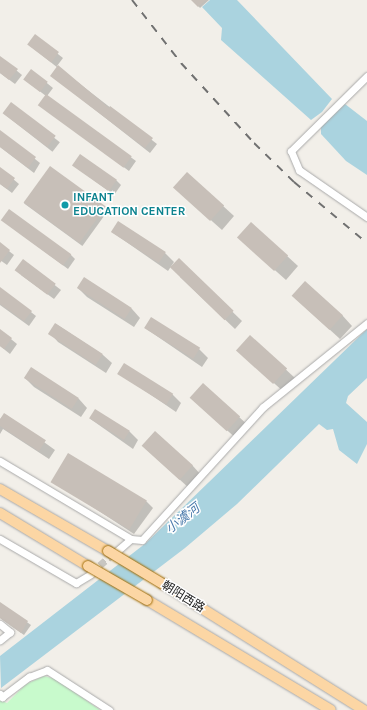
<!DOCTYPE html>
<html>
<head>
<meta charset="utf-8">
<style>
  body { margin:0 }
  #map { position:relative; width:367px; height:710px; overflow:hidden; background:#f2efe9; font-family:Karla,"Noto Sans SC",sans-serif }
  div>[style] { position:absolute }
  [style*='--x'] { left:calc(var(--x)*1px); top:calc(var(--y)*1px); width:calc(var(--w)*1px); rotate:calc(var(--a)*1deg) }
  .park>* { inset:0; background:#c8facc }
  .water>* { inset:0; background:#aad3df }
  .shadow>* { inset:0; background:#0003; transform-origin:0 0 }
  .building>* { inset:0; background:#c7bfb8; transform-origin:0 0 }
  .street-tunnel>* { height:7px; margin-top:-3.5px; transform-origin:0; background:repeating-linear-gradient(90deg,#c8c6c1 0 7px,transparent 0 10.5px) }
  .roads { filter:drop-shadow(0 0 1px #a9a9a9) drop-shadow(0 0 1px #a9a9a9) }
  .street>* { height:7px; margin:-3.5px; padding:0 3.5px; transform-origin:3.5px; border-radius:3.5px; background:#fff }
  .primary>* { height:10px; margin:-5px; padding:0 5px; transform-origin:5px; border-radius:5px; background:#fcd6a4 }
  .rail>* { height:2px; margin-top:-1px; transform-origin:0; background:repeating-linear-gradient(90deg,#707070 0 8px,transparent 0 16px) }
  .bridges { filter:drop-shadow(0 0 1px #a06b00) drop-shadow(0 0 1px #a06b00) }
  .primary-bridge>* { height:10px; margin:-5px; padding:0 5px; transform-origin:5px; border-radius:5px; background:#fcd6a4 }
  .dots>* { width:11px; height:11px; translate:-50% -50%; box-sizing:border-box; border:2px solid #fff; border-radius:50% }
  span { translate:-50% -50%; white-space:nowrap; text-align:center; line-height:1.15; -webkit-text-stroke:3px #fff; paint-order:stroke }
  .culture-label { font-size:12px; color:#0d838f; font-weight:700 }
  .left { translate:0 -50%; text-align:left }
  .street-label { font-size:12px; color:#222 }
  .water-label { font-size:13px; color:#4a7aab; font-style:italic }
</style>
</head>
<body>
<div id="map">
  <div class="park">
    <div style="clip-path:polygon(44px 676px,56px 679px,100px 710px,0 710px,0 700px,7px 703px,26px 684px)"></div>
  </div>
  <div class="water">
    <div style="clip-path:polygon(210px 0,237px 0,332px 99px,322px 112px,311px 120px,221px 40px,222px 28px,202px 7px)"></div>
    <div style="clip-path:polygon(345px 104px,367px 121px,367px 175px,346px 161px,321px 134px,321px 127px)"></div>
    <div style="clip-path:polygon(367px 329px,367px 378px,348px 396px,346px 403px,367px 422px,367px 444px,357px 464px,339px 450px,333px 429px,327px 430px,319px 424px,237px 504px,185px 548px,1px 688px,0 656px,146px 543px)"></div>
  </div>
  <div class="shadow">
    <div style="clip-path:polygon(193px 0,209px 0,200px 8px)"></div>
    <div style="clip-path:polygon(35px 36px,63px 58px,57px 66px,157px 144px,150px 153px,52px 76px,58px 68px,29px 45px)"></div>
    <div style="clip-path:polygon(0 57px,22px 75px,15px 84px,0 73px)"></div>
    <div style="clip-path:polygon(32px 71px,53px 88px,47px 96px,136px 161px,129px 171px,40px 105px,46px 96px,25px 80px)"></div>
    <div style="left:11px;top:104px;width:62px;height:12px;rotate:38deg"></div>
    <div style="clip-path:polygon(0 131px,40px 163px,34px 173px,0 147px)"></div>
    <div style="clip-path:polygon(73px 165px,116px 180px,121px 185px,114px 195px)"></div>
    <div style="clip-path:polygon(0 168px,19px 184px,12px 193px,0 184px)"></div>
    <div style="left:50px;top:168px;width:72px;height:44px;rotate:36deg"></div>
    <div style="clip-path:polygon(187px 173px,234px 216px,222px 230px,185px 197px)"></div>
    <div style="clip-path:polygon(2px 220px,70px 254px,75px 259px,68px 269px)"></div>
    <div style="clip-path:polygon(251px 223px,298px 266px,286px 280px,249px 247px)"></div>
    <div style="clip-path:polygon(112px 232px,165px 253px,174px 262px,168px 271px)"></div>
    <div style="clip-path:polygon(0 244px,14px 255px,7px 265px,0 260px)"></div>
    <div style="clip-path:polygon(179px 260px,242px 321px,235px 329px,180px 277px)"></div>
    <div style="clip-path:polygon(24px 261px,61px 290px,54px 299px,21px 275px)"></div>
    <div style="clip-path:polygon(84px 279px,132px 309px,140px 318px,134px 327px,87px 297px,78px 288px)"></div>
    <div style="clip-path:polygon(0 288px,36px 316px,29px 326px,0 305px)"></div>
    <div style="clip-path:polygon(293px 296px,342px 315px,352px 326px,340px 339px)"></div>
    <div style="clip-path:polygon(56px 324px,103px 355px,112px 363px,106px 373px,58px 342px,50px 333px)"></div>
    <div style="clip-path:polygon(145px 328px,199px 349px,208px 358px,202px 367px)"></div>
    <div style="clip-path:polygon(0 330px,17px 344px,10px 354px,0 346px)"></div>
    <div style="clip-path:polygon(250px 336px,296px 379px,285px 393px,248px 360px)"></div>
    <div style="clip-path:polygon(31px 369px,79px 399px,87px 408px,81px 417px,34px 387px,25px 378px)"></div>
    <div style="clip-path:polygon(119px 373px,172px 394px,181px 403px,176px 412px)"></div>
    <div style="clip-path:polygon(203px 384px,250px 427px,238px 440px,202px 408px)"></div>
    <div style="clip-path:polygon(5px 414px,55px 450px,49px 459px,3px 429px,0 434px,0 419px)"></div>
    <div style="clip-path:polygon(89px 418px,129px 431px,138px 440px,133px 449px)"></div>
    <div style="clip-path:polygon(143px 446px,192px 465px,202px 476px,190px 489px)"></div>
    <div style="clip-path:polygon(53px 481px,146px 501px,153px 508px,134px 534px)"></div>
    <div style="clip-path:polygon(0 603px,31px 625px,24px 635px,0 618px)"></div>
  </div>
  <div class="building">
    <div style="clip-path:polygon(191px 0,206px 0,198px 7px)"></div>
    <div style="left:35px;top:34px;width:30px;height:13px;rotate:37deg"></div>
    <div style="clip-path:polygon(0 56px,18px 69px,9px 80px,0 73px)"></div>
    <div style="clip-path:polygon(58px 65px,109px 108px,110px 106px,153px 138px,145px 148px,50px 76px)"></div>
    <div style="left:31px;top:69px;width:21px;height:13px;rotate:37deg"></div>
    <div style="left:46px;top:94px;width:106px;height:14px;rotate:36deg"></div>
    <div style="left:11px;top:102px;width:56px;height:14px;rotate:37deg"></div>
    <div style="clip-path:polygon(0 130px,36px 157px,28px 168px,0 147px)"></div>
    <div style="left:80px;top:154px;width:45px;height:14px;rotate:35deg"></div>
    <div style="left:50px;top:166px;width:69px;height:45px;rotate:36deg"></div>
    <div style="clip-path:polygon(0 167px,15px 178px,7px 189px,0 184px)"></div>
    <div style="left:187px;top:172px;width:50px;height:21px;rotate:42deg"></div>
    <div style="left:9px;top:209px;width:77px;height:14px;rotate:36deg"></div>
    <div style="left:118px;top:221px;width:57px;height:13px;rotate:33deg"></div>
    <div style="left:251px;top:222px;width:50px;height:21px;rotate:42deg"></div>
    <div style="clip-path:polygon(0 242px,10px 250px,0 263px)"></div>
    <div style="left:179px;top:258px;width:76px;height:13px;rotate:44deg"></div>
    <div style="left:23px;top:259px;width:41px;height:14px;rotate:37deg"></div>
    <div style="left:84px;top:277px;width:57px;height:13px;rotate:33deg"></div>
    <div style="left:305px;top:281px;width:51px;height:20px;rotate:42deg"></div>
    <div style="clip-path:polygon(0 287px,32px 311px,24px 321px,0 304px)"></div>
    <div style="left:151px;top:317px;width:58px;height:13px;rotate:32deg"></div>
    <div style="left:55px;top:323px;width:57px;height:13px;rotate:33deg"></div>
    <div style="clip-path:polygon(0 329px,12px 338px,4px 349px,0 346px)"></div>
    <div style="left:250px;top:335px;width:50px;height:21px;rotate:42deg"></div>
    <div style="left:124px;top:363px;width:58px;height:13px;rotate:32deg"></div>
    <div style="left:31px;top:367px;width:57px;height:13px;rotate:33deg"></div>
    <div style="left:203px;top:383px;width:50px;height:20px;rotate:42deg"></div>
    <div style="left:95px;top:409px;width:41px;height:11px;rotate:32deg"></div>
    <div style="left:4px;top:413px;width:50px;height:13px;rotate:33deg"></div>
    <div style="left:155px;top:431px;width:51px;height:20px;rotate:42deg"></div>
    <div style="left:68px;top:453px;width:92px;height:34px;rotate:31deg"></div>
    <div style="clip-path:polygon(0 602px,28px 621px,21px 633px,0 618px)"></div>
  </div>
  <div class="street-tunnel">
    <div style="--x:92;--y:572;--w:32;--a:-41"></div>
  </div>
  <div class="roads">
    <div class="street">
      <div style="--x:367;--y:76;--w:107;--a:135.4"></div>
      <div style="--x:291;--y:151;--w:21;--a:67"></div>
      <div style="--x:299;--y:170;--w:83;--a:34.7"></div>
      <div style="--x:0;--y:461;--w:152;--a:30.8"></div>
      <div style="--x:131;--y:539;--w:11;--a:5"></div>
      <div style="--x:142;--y:540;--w:180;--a:-47.7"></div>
      <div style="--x:263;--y:407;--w:134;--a:-38.9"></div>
      <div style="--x:0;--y:539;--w:88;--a:30.1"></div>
      <div style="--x:76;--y:583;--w:17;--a:-31"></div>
      <div style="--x:117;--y:551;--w:18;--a:-41"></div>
      <div style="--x:0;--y:624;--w:13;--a:39"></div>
      <div style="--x:10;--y:632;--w:13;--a:141"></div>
      <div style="--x:0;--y:694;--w:4;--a:56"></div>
      <div style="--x:2;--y:697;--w:34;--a:-37"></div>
      <div style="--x:29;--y:677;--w:19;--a:-21"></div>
      <div style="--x:47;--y:670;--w:74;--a:32.8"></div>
    </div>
    <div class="primary">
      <div style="--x:0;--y:489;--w:125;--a:29.9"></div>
      <div style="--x:0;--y:513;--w:103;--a:31.1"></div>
      <div style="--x:163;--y:584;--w:237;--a:32.1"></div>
      <div style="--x:147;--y:600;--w:214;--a:30.9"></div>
    </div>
  </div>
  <div class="rail">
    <div style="--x:132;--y:0;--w:80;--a:52.1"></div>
    <div style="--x:181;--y:63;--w:108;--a:47.6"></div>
    <div style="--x:254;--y:143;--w:56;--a:44.3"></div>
    <div style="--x:294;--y:182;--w:95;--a:39.9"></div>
  </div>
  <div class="bridges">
    <div class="primary-bridge">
      <div style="--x:108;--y:551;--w:64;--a:31"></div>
      <div style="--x:88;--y:566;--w:68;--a:30"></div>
    </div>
  </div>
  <div class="dots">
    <div style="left:65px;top:205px;background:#0f9aa8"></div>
  </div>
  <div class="culture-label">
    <span class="left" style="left:73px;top:205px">INFANT<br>EDUCATION CENTER</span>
  </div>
  <div class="street-label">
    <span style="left:183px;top:597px;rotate:32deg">朝阳西路</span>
  </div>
  <div class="water-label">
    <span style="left:183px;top:519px;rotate:-38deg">小澞河</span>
  </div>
</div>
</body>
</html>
